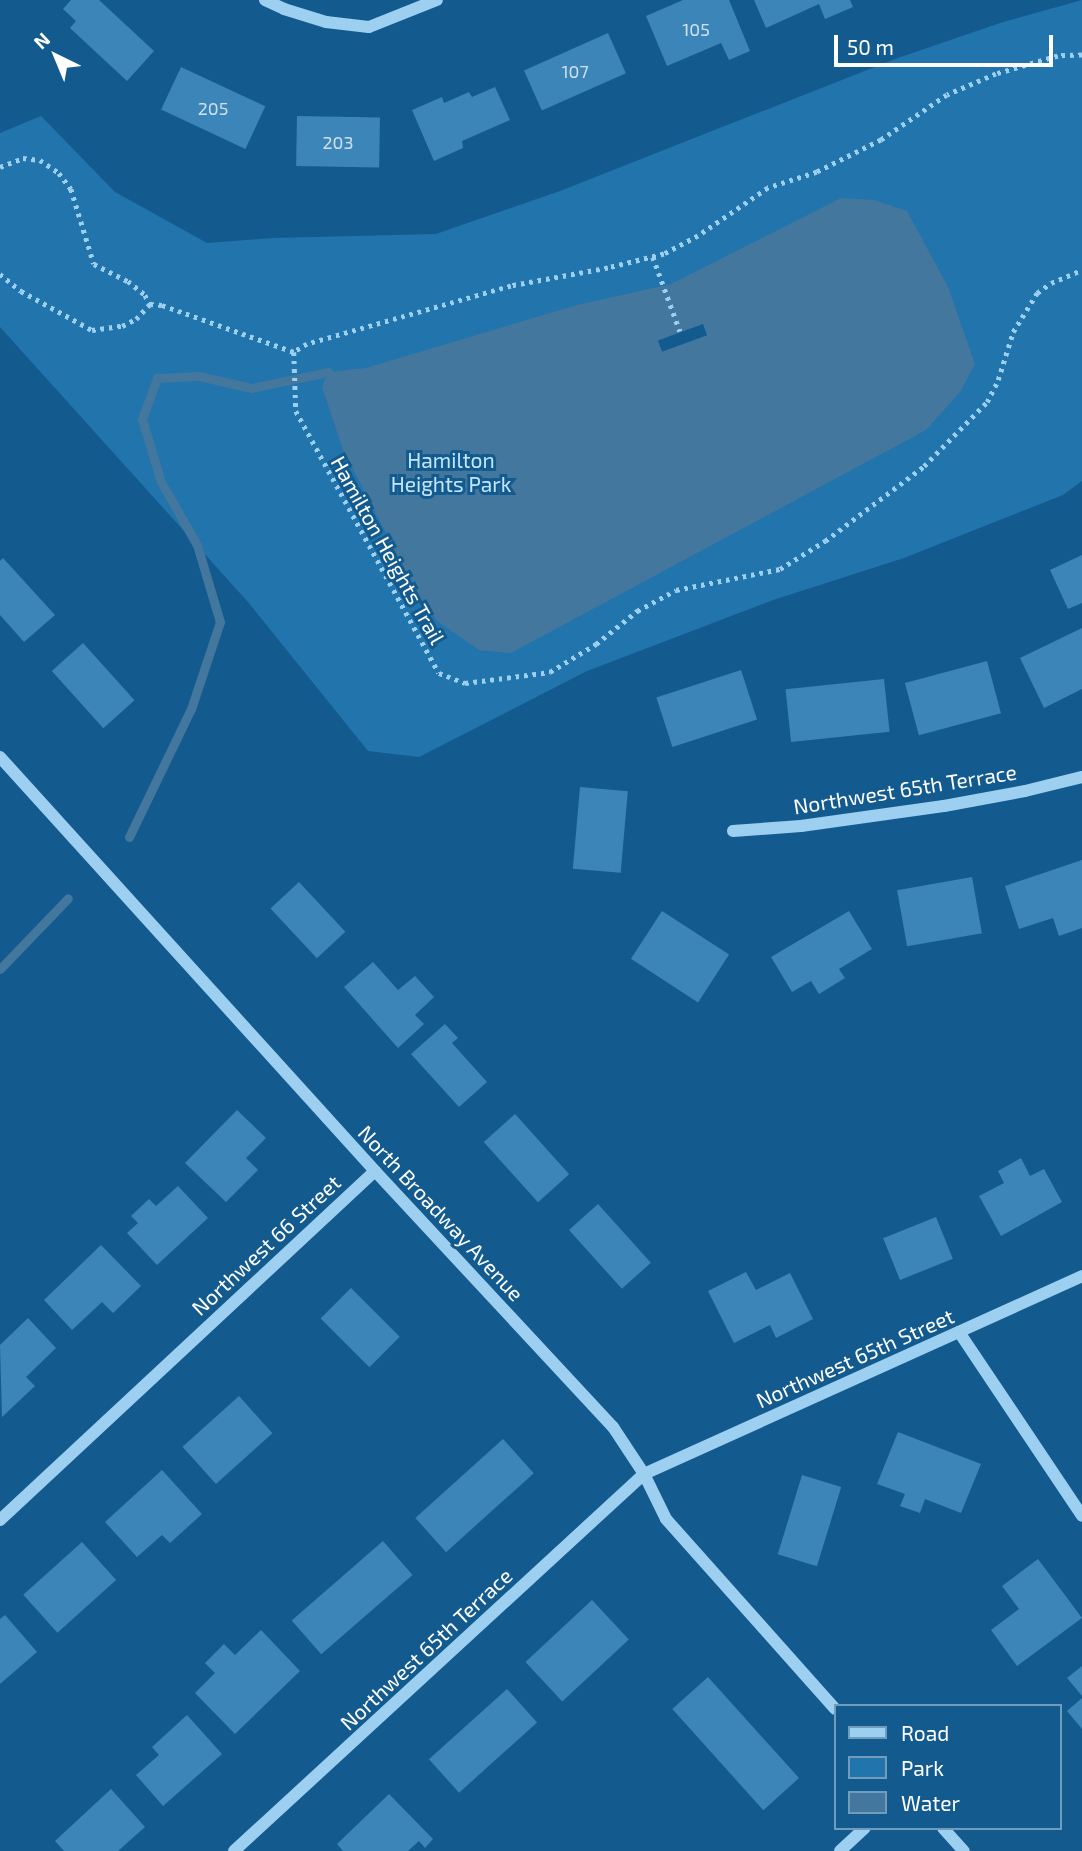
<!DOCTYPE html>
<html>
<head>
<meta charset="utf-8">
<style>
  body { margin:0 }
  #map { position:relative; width:1082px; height:1851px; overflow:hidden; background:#135b8f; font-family:"Exo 2",sans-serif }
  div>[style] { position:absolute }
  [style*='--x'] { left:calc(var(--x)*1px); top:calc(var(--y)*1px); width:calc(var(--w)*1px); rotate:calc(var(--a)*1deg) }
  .green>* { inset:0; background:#2274ac }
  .water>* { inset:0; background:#43779d }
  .pier>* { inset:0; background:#135b8f; transform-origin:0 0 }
  .stream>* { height:9px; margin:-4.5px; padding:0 4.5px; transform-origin:4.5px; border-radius:4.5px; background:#43779d }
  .building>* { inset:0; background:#3c85b8; transform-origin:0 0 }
  .path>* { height:4.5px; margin-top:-2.25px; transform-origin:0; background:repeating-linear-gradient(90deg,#9dcff1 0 3.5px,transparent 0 8.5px) }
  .minor>* { height:12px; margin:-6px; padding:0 6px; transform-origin:6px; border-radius:6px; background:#9dcff1 }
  span { translate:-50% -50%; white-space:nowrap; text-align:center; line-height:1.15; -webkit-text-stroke:6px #135b8f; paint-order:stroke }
  .number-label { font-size:18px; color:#cee0ed }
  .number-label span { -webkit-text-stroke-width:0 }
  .park-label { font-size:21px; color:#c4e6fc }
  .street-label { font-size:21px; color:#fff }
  .legend { position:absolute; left:834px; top:1704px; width:228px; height:126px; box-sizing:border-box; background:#135b8f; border:2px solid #719dbc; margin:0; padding:9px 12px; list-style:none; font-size:21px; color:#fff }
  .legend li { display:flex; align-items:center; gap:14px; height:35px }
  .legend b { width:35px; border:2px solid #719dbc }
  .north { position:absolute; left:21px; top:21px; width:70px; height:70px; -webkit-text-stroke:5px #135b8f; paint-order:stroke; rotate:317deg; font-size:19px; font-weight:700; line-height:28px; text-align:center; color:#fff }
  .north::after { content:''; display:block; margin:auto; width:24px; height:32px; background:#fff; clip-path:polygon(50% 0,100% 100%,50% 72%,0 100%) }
  .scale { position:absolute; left:834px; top:35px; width:219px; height:32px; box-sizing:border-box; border:4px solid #fff; border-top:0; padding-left:9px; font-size:21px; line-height:24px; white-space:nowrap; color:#fff; -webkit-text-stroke:5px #135b8f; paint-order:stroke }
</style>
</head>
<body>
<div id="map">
  <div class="green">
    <div style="clip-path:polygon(1082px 0,1082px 481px,1063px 495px,904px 558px,773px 600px,587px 671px,419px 757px,368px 751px,248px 602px,0 327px,0 133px,41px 116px,115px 192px,207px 243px,274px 238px,436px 234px,560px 191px,895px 59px,1003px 22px)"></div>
  </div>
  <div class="water">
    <div style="clip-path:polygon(841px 198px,874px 200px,907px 211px,948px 287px,975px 364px,960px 392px,926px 430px,511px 653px,479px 650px,437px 621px,418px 595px,343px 450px,322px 387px,328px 372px,366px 368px,577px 305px,671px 284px)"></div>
  </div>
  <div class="pier">
    <div style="left:703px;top:324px;width:12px;height:48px;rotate:70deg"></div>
  </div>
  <div class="stream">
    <div style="--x:129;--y:837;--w:142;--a:-64.2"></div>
    <div style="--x:191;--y:709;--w:92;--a:-71.6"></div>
    <div style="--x:220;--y:622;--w:80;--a:-106.6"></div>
    <div style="--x:197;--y:545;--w:73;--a:-119.7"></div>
    <div style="--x:161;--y:482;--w:66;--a:-106.8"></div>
    <div style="--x:142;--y:419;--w:44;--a:-69.9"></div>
    <div style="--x:157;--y:378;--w:42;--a:-2.7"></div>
    <div style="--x:199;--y:376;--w:53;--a:13"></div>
    <div style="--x:251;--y:388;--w:79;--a:-11.7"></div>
    <div style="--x:0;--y:969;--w:98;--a:-46.2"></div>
  </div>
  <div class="building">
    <div style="clip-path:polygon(71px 0,99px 0,154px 51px,127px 81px,70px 28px,76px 21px,63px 9px)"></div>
    <div style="clip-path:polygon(683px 0,729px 0,750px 51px,729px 60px,721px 43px,667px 66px,646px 16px)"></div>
    <div style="clip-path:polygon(754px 0,850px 0,853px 7px,825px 19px,819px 4px,766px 28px)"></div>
    <div style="left:608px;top:33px;width:44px;height:92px;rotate:66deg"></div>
    <div style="left:181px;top:67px;width:93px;height:47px;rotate:25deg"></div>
    <div style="clip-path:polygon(495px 87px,510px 120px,462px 141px,463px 148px,434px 161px,412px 110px,442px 97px,444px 103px,469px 92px,472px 97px)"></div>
    <div style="left:297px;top:116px;width:83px;height:50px;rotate:1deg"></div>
    <div style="clip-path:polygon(1082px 555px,1082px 603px,1068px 609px,1050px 570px)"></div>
    <div style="clip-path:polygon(3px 558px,55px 615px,24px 642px,0 615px,0 561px)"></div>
    <div style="clip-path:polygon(1082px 628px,1082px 689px,1044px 708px,1020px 658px)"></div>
    <div style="left:83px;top:643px;width:77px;height:42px;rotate:48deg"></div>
    <div style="left:987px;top:661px;width:54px;height:85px;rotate:75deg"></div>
    <div style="left:741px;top:670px;width:52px;height:89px;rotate:72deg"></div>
    <div style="left:884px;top:679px;width:53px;height:99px;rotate:84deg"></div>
    <div style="left:580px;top:787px;width:48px;height:82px;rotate:5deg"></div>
    <div style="clip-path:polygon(1082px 860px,1082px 928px,1059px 936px,1053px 918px,1019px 929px,1005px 886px)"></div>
    <div style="left:972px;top:877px;width:57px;height:76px;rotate:80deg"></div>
    <div style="left:299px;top:882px;width:68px;height:39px;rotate:47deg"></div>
    <div style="left:662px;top:911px;width:80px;height:57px;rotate:33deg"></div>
    <div style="clip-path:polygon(849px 911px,872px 949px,839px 969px,845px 978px,819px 994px,811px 981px,792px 992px,771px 957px)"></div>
    <div style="clip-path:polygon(373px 962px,398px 990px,415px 976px,434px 997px,415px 1015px,424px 1024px,398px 1048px,344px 987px)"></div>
    <div style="clip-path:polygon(445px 1024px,458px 1038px,452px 1043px,487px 1082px,459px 1107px,411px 1054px)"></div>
    <div style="clip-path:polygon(237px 1110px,266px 1138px,246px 1158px,258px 1170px,226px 1202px,185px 1163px)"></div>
    <div style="left:515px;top:1114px;width:81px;height:42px;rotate:48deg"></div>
    <div style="clip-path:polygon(1021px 1158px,1030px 1176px,1044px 1169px,1062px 1202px,1001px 1236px,979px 1196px,1004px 1183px,998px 1171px)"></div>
    <div style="clip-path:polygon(178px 1186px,208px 1218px,157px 1265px,127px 1233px,138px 1223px,131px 1216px,149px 1199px,156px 1206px)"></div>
    <div style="left:598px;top:1204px;width:79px;height:39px;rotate:48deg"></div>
    <div style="left:936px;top:1217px;width:45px;height:57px;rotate:68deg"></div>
    <div style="clip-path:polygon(101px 1245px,141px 1286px,113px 1313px,102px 1302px,72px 1330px,44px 1300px)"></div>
    <div style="clip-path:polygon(746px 1272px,756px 1290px,790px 1273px,813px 1319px,776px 1338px,770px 1325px,734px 1343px,708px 1291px)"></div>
    <div style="left:351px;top:1288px;width:69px;height:43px;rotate:45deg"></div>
    <div style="clip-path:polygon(28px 1318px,56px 1348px,26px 1377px,35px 1386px,2px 1417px,0 1345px)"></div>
    <div style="left:239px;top:1396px;width:50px;height:76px;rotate:48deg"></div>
    <div style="clip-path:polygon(898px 1432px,981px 1464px,961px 1513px,925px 1499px,920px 1513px,900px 1506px,905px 1494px,877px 1484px)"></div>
    <div style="left:503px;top:1439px;width:46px;height:118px;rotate:48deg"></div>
    <div style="clip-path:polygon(162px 1470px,202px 1514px,170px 1543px,162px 1535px,137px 1557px,105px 1522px)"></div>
    <div style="left:802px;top:1475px;width:41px;height:83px;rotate:17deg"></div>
    <div style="left:383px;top:1541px;width:45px;height:121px;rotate:49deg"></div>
    <div style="left:82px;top:1542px;width:51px;height:79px;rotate:48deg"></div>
    <div style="clip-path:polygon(1038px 1559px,1082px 1618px,1017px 1666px,991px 1630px,1019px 1609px,1002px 1586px)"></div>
    <div style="left:592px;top:1600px;width:54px;height:91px;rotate:47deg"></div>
    <div style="clip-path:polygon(5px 1615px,37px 1652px,0 1684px,0 1619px)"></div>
    <div style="clip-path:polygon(261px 1630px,300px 1671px,235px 1734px,195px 1693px,215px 1673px,205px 1663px,224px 1644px,235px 1655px)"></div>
    <div style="clip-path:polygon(1082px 1666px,1082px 1696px,1067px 1678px)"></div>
    <div style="left:708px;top:1677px;width:136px;height:48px;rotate:48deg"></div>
    <div style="left:507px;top:1689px;width:45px;height:105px;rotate:48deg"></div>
    <div style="clip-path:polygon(1082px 1698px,1082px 1729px,1067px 1711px)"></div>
    <div style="clip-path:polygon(187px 1715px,222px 1754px,163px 1806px,136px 1775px,159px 1755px,152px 1747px)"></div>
    <div style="clip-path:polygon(111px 1789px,145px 1827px,118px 1851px,64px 1851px,55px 1841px)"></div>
    <div style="clip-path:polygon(389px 1794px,433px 1839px,425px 1848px,419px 1841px,408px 1851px,343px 1851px,337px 1844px)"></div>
  </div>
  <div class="path">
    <div style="--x:1082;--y:55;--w:24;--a:178"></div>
    <div style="--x:1058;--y:56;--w:65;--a:163.8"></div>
    <div style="--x:996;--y:74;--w:53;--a:156.8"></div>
    <div style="--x:947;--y:95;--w:80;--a:145.7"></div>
    <div style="--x:881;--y:140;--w:72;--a:153.4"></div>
    <div style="--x:817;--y:172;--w:52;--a:161.9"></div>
    <div style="--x:768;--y:188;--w:85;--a:145.6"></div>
    <div style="--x:698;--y:236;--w:38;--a:152"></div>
    <div style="--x:664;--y:254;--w:58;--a:166"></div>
    <div style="--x:608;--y:268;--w:99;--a:169.5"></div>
    <div style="--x:511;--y:286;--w:212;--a:164.1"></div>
    <div style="--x:307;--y:344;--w:15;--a:148"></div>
    <div style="--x:294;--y:352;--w:59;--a:88.1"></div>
    <div style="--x:296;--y:411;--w:298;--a:61.4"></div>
    <div style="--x:439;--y:673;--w:28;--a:21"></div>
    <div style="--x:465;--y:683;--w:86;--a:-7.4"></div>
    <div style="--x:550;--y:672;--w:54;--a:-31.3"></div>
    <div style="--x:596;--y:644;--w:53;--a:-38.8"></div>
    <div style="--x:637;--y:611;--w:44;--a:-28.3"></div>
    <div style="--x:676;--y:590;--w:106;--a:-11.4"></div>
    <div style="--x:780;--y:569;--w:53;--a:-31.9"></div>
    <div style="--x:825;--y:541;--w:124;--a:-37.1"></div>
    <div style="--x:924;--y:466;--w:90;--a:-45.5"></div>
    <div style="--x:987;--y:402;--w:25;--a:-63"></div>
    <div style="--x:998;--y:380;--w:50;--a:-72.6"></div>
    <div style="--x:1013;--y:332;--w:46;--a:-58.4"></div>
    <div style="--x:1037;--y:293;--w:17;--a:-36"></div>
    <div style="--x:1051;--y:283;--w:34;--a:-23"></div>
    <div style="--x:0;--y:167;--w:25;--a:-21"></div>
    <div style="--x:23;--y:158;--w:17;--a:7"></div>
    <div style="--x:40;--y:160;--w:23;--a:34"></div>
    <div style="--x:59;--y:173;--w:20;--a:53"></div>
    <div style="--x:71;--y:189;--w:78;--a:73"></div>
    <div style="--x:94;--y:264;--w:38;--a:27"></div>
    <div style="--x:128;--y:281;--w:22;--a:39"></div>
    <div style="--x:145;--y:295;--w:10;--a:61"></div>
    <div style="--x:653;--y:257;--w:79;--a:70"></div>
    <div style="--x:0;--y:274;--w:27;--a:39"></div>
    <div style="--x:21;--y:291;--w:81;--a:28.8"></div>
    <div style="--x:92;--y:330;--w:30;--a:-8"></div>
    <div style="--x:122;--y:326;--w:16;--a:-27"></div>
    <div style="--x:136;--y:319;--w:21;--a:-47"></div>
    <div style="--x:150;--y:304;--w:12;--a:5"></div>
    <div style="--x:162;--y:305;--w:140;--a:19.6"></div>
  </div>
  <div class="minor">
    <div style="--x:265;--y:0;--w:21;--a:25"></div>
    <div style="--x:284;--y:9;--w:44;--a:17.2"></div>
    <div style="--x:326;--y:22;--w:43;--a:6.6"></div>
    <div style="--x:369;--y:27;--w:73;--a:-21.7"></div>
    <div style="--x:0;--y:757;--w:559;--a:47.83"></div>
    <div style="--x:375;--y:1171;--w:350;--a:47.1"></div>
    <div style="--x:613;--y:1427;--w:56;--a:56.6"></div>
    <div style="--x:644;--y:1474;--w:50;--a:63.9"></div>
    <div style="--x:666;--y:1519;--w:254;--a:48.3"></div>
    <div style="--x:733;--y:831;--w:68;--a:-4.2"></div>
    <div style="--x:801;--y:826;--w:144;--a:-8"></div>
    <div style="--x:944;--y:806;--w:82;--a:-10.5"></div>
    <div style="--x:1025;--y:791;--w:59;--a:-13.8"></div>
    <div style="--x:959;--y:1332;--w:221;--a:56.2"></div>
    <div style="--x:0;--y:1520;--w:512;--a:-42.94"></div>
    <div style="--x:943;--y:1828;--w:31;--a:48"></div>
    <div style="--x:234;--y:1851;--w:557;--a:-42.6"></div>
    <div style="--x:644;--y:1474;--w:481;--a:-24.3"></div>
    <div style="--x:840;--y:1851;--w:34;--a:-43"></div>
  </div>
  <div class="number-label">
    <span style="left:696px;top:29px">105</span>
    <span style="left:575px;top:71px">107</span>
    <span style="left:213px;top:108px">205</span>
    <span style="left:338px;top:142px">203</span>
  </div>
  <div class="park-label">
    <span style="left:451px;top:472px">Hamilton<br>Heights Park</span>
  </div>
  <div class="street-label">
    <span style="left:388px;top:550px;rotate:61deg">Hamilton Heights Trail</span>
    <span style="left:905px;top:789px;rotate:-9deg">Northwest 65th Terrace</span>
    <span style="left:441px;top:1213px;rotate:47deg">North Broadway Avenue</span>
    <span style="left:266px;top:1245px;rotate:-43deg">Northwest 66 Street</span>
    <span style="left:855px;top:1358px;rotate:-24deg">Northwest 65th Street</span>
    <span style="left:426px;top:1649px;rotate:-43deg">Northwest 65th Terrace</span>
  </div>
  <ul class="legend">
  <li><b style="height:9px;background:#9dcff1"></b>Road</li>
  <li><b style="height:19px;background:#2274ac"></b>Park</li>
  <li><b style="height:19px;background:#43779d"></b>Water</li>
  </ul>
  <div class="north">N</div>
  <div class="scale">50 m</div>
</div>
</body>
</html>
